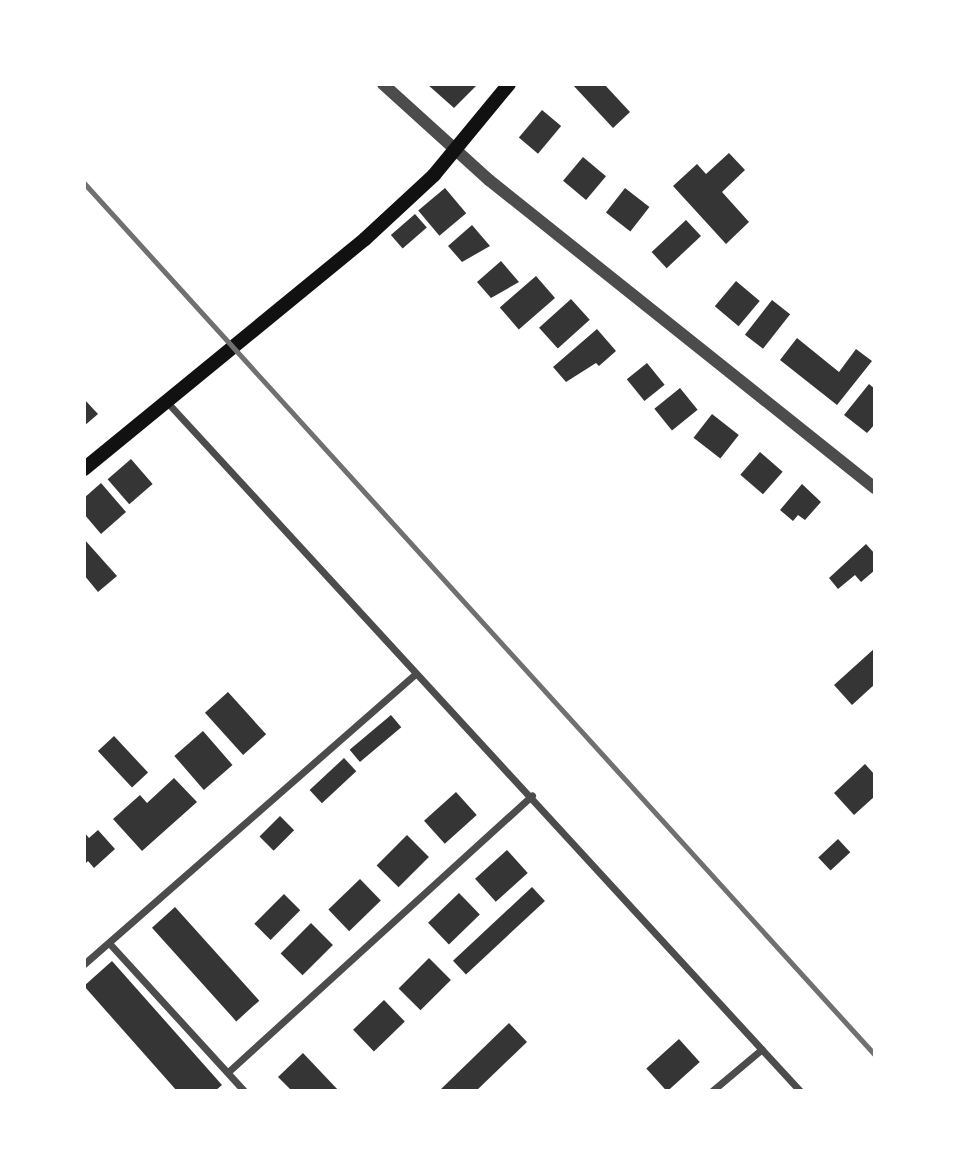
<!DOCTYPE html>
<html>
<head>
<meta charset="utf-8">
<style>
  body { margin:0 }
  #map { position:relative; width:959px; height:1175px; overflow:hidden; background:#fff; font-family:Signika,sans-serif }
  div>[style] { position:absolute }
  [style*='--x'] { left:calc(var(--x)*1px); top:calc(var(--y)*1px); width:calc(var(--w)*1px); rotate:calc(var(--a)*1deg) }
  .building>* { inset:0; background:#353535; transform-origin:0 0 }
  .minor>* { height:7px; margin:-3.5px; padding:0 3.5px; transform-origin:3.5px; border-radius:3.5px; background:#4c4c4c }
  .tertiary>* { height:12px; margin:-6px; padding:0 6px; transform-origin:6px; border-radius:6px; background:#4c4c4c }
  .secondary>* { height:14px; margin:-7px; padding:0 7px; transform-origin:7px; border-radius:7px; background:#111 }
  .rail>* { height:5px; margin:-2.5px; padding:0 2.5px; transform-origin:2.5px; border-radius:2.5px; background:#707070 }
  span { translate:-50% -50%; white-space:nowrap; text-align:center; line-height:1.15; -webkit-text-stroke:6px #fff; paint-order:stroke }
  .frame { position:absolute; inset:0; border:86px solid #fff; pointer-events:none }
</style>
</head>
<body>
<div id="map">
  <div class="building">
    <div style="clip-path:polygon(427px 84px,478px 84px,454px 108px)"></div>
    <div style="clip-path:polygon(572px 84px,604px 84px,630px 112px,613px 128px)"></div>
    <div style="left:542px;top:110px;width:25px;height:36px;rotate:40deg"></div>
    <div style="clip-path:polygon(729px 153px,745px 170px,722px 192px,749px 222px,726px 244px,673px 186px,697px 164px,706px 174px)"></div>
    <div style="left:583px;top:157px;width:30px;height:31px;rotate:40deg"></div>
    <div style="left:445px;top:188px;width:33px;height:35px;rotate:50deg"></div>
    <div style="left:625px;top:188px;width:31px;height:31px;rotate:38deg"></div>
    <div style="left:415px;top:214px;width:18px;height:32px;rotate:49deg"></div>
    <div style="left:686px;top:220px;width:22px;height:47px;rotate:47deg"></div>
    <div style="clip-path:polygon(472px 225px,490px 246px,462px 262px,448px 246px)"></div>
    <div style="clip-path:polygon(501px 261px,519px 282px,491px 298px,477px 282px)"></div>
    <div style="left:536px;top:276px;width:29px;height:48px;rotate:49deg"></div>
    <div style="left:736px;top:281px;width:31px;height:33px;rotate:40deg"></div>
    <div style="left:571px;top:299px;width:28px;height:43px;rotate:48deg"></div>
    <div style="left:772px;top:300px;width:23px;height:44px;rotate:38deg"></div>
    <div style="clip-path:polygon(597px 329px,616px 351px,599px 366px,596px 363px,566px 382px,553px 367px)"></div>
    <div style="clip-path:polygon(797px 338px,839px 372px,856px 349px,872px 361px,837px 405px,780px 360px)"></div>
    <div style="left:647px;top:363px;width:28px;height:26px;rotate:51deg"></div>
    <div style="clip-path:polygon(869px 384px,875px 389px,875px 424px,867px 433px,844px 415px)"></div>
    <div style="left:680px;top:388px;width:28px;height:33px;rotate:51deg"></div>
    <div style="clip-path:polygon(84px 399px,98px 414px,84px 426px)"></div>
    <div style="left:712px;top:414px;width:34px;height:30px;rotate:38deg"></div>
    <div style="left:760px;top:452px;width:30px;height:30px;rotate:41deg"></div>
    <div style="left:131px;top:459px;width:33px;height:31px;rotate:49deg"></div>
    <div style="clip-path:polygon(101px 483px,126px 512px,101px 534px,84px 514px,84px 498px)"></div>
    <div style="clip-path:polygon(802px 484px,821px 502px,805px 520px,798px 515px,793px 521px,780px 510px)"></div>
    <div style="clip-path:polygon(84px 539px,117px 576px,98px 592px,84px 575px)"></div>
    <div style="clip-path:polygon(866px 544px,875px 554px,875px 570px,861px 582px,855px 575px,838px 589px,829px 578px)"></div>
    <div style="clip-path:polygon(875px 648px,875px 684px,852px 705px,834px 685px)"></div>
    <div style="left:228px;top:692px;width:57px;height:31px;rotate:48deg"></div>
    <div style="left:391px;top:715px;width:16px;height:54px;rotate:50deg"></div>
    <div style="left:203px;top:731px;width:45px;height:38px;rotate:49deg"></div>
    <div style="left:114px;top:736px;width:50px;height:22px;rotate:47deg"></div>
    <div style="left:344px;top:758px;width:18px;height:47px;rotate:47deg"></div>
    <div style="clip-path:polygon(865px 764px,875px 775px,875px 796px,854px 815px,834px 793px)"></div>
    <div style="clip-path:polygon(174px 778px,197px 802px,142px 851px,113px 819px,140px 795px,147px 803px)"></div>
    <div style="left:456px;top:792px;width:31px;height:43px;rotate:48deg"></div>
    <div style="left:280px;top:816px;width:20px;height:29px;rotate:45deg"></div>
    <div style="clip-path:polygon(98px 830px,115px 849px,94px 868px,88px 861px,84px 865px,84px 832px,89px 838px)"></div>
    <div style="left:407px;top:835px;width:31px;height:43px;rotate:45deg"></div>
    <div style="left:838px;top:839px;width:18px;height:27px;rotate:47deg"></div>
    <div style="left:507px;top:850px;width:31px;height:43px;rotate:48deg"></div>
    <div style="left:360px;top:879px;width:30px;height:44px;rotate:46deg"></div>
    <div style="left:532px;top:887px;width:19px;height:108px;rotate:47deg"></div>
    <div style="left:459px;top:893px;width:30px;height:43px;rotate:46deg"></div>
    <div style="left:284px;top:894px;width:23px;height:42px;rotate:45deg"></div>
    <div style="left:175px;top:907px;width:126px;height:31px;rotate:48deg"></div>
    <div style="left:311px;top:923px;width:31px;height:43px;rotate:45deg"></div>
    <div style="left:429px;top:958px;width:31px;height:43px;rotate:45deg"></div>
    <div style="clip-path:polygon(112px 961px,222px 1085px,215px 1091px,177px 1091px,84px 986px)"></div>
    <div style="left:384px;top:1000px;width:30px;height:43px;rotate:46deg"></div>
    <div style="clip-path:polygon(509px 1023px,527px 1042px,476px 1091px,439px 1091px)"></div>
    <div style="left:679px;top:1039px;width:31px;height:44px;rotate:48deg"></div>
    <div style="clip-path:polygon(303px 1053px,339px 1091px,292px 1091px,278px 1077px)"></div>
  </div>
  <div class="minor">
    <div style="--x:166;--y:401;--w:937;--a:47.42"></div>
    <div style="--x:109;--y:943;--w:200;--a:47.6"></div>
    <div style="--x:84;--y:964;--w:440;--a:-41.2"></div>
    <div style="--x:228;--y:1072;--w:411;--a:-42.3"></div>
    <div style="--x:712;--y:1091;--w:65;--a:-40"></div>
  </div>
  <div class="tertiary">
    <div style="--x:383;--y:84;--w:143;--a:42.2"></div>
    <div style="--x:489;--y:180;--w:494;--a:38.6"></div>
  </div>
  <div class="secondary">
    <div style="--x:84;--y:469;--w:363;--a:-39.3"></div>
    <div style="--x:365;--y:239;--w:94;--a:-42.8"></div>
    <div style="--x:434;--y:175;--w:118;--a:-50.5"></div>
  </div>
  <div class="rail">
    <div style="--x:84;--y:183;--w:1177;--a:47.79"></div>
  </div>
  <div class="frame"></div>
</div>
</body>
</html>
